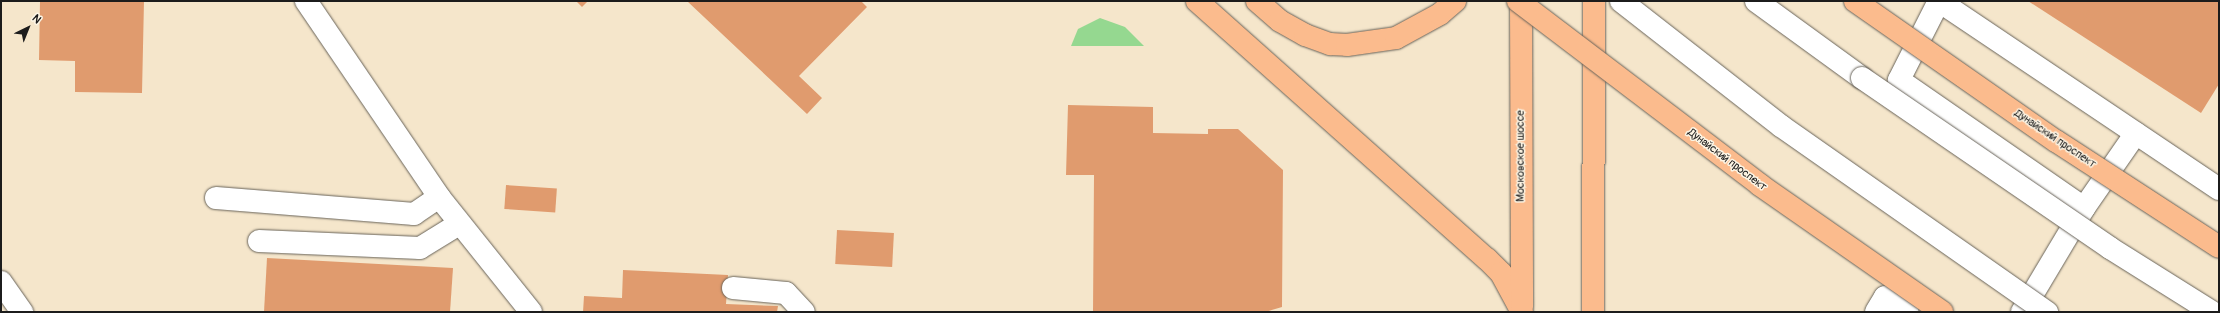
<!DOCTYPE html>
<html>
<head>
<meta charset="utf-8">
<style>
  body { margin:0 }
  #map { position:relative; width:2220px; height:313px; overflow:hidden; background:#f5e6cb; font-family:Pangolin,sans-serif }
  div>[style] { position:absolute }
  [style*='--x'] { left:calc(var(--x)*1px); top:calc(var(--y)*1px); width:calc(var(--w)*1px); rotate:calc(var(--a)*1deg) }
  .green>* { inset:0; background:#95d890 }
  .building>* { inset:0; background:#e09b6e; transform-origin:0 0 }
  .roads { filter:drop-shadow(0 0 1px #686359) drop-shadow(0 0 1px #686359) }
  .minor>* { height:22px; margin:-11px; padding:0 11px; transform-origin:11px; border-radius:11px; background:#fff }
  .major>* { height:22px; margin:-11px; padding:0 11px; transform-origin:11px; border-radius:11px; background:#fbbb8d }
  .bridges { filter:drop-shadow(0 0 1px #686359) drop-shadow(0 0 1px #686359) }
  .minor-bridge>* { height:22px; margin:-11px; padding:0 11px; transform-origin:11px; border-radius:11px; background:#fff }
  .major-bridge>* { height:22px; margin:-11px; padding:0 11px; transform-origin:11px; border-radius:11px; background:#fbbb8d }
  span { translate:-50% -50%; white-space:nowrap; text-align:center; line-height:1.15; -webkit-text-stroke:3px #fcf5e5; paint-order:stroke }
  .street-label { font-size:11px; color:#1c1c1c }
  .frame { position:absolute; inset:0; border:2px solid #1c1c1c; pointer-events:none }
  .north { position:absolute; left:8px; top:8px; width:40px; height:40px; -webkit-text-stroke:3px #fcf5e5; paint-order:stroke; rotate:43deg; font-size:11px; font-weight:700; line-height:16px; text-align:center; color:#1c1c1c }
  .north::after { content:''; display:block; margin:auto; width:14px; height:18px; background:#1c1c1c; clip-path:polygon(50% 0,100% 100%,50% 72%,0 100%) }
</style>
</head>
<body>
<div id="map">
  <div class="green">
    <div style="clip-path:polygon(1100px 18px,1125px 27px,1144px 46px,1071px 46px,1078px 29px)"></div>
  </div>
  <div class="building">
    <div style="clip-path:polygon(40px 1px,144px 1px,142px 93px,75px 92px,75px 61px,39px 60px)"></div>
    <div style="clip-path:polygon(576px 1px,588px 1px,582px 7px)"></div>
    <div style="clip-path:polygon(687px 1px,861px 1px,867px 7px,799px 76px,822px 98px,807px 114px)"></div>
    <div style="clip-path:polygon(2028px 1px,2219px 1px,2219px 84px,2201px 113px)"></div>
    <div style="clip-path:polygon(1068px 105px,1153px 107px,1153px 133px,1208px 134px,1208px 129px,1238px 129px,1283px 170px,1282px 307px,1265px 312px,1093px 312px,1094px 175px,1066px 175px)"></div>
    <div style="left:506px;top:185px;width:51px;height:24px;rotate:4deg"></div>
    <div style="left:837px;top:230px;width:57px;height:34px;rotate:3deg"></div>
    <div style="clip-path:polygon(267px 258px,453px 268px,450px 312px,264px 312px)"></div>
    <div style="clip-path:polygon(623px 270px,728px 275px,726px 304px,778px 306px,777px 312px,583px 312px,584px 296px,622px 298px)"></div>
  </div>
  <div class="roads">
    <div class="minor">
      <div style="--x:306;--y:1;--w:237;--a:55.8"></div>
      <div style="--x:439;--y:197;--w:147;--a:51.3"></div>
      <div style="--x:1756;--y:1;--w:131;--a:36"></div>
      <div style="--x:1939;--y:1;--w:89;--a:116.9"></div>
      <div style="--x:1899;--y:80;--w:225;--a:34.7"></div>
      <div style="--x:2084;--y:208;--w:91;--a:-55.3"></div>
      <div style="--x:1939;--y:1;--w:337;--a:33.9"></div>
      <div style="--x:216;--y:198;--w:199;--a:4.6"></div>
      <div style="--x:414;--y:214;--w:30;--a:-34"></div>
      <div style="--x:259;--y:241;--w:161;--a:2.5"></div>
      <div style="--x:420;--y:248;--w:46;--a:-31.6"></div>
      <div style="--x:1;--y:282;--w:37;--a:55"></div>
      <div style="--x:733;--y:288;--w:53;--a:5.4"></div>
      <div style="--x:786;--y:293;--w:26;--a:47"></div>
      <div style="--x:1876;--y:312;--w:17;--a:-59"></div>
      <div style="--x:1885;--y:297;--w:27;--a:33"></div>
      <div style="--x:2022;--y:312;--w:121;--a:-59.2"></div>
    </div>
    <div class="major">
      <div style="--x:1197;--y:1;--w:388;--a:41.7"></div>
      <div style="--x:1487;--y:259;--w:20;--a:45"></div>
      <div style="--x:1501;--y:273;--w:44;--a:61.7"></div>
      <div style="--x:1257;--y:1;--w:30;--a:41"></div>
      <div style="--x:1280;--y:21;--w:29;--a:29"></div>
      <div style="--x:1305;--y:35;--w:27;--a:20"></div>
      <div style="--x:1330;--y:44;--w:17;--a:3"></div>
      <div style="--x:1347;--y:45;--w:49;--a:-8.1"></div>
      <div style="--x:1396;--y:38;--w:50;--a:-28.6"></div>
      <div style="--x:1440;--y:14;--w:20;--a:-41"></div>
      <div style="--x:1521;--y:1;--w:305;--a:89.8"></div>
      <div style="--x:1593;--y:312;--w:311;--a:-89.8"></div>
    </div>
  </div>
  <div class="bridges">
    <div class="minor-bridge">
      <div style="--x:1621;--y:1;--w:203;--a:38"></div>
      <div style="--x:1781;--y:126;--w:325;--a:35"></div>
      <div style="--x:1862;--y:78;--w:301;--a:34.4"></div>
      <div style="--x:2110;--y:248;--w:120;--a:32.1"></div>
    </div>
    <div class="major-bridge">
      <div style="--x:1518;--y:1;--w:304;--a:37.2"></div>
      <div style="--x:1760;--y:185;--w:222;--a:34.9"></div>
      <div style="--x:1855;--y:1;--w:245;--a:34.9"></div>
      <div style="--x:2056;--y:141;--w:194;--a:33"></div>
    </div>
  </div>
  <div class="street-label">
    <span style="left:2055px;top:139px;rotate:34deg">Дунайский проспект</span>
    <span style="left:1521px;top:156px;rotate:-90deg">Московское шоссе</span>
    <span style="left:1727px;top:160px;rotate:37deg">Дунайский проспект</span>
  </div>
  <div class="frame"></div>
  <div class="north">N</div>
</div>
</body>
</html>
